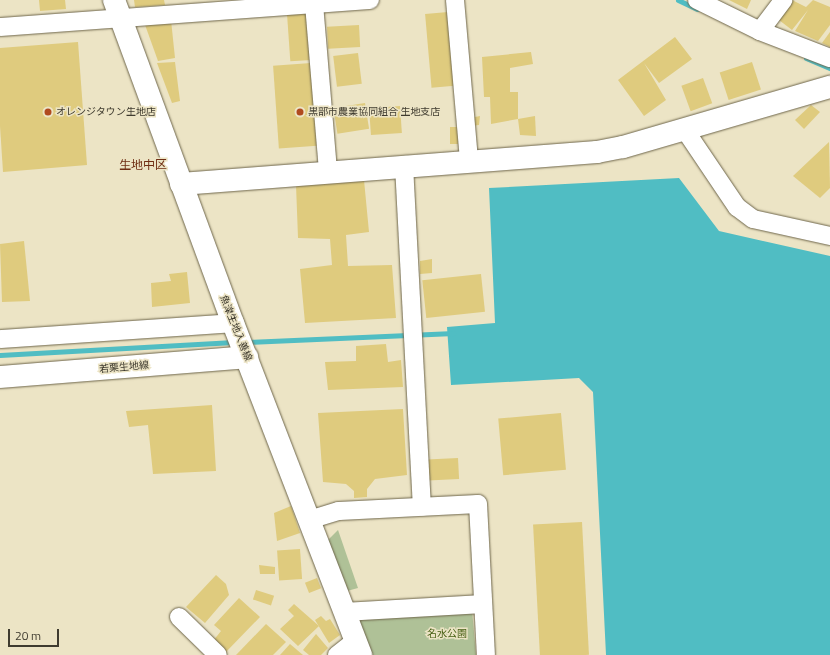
<!DOCTYPE html>
<html>
<head>
<meta charset="utf-8">
<style>
  body { margin:0 }
  #map { position:relative; width:830px; height:655px; overflow:hidden; background:#ece4c5; font-family:"Titillium Web","Noto Sans JP",sans-serif }
  div>[style] { position:absolute }
  [style*='--x'] { left:calc(var(--x)*1px); top:calc(var(--y)*1px); width:calc(var(--w)*1px); rotate:calc(var(--a)*1deg) }
  .green>* { inset:0; background:#afc197 }
  .water>* { inset:0; background:#50bdc3 }
  .stream>* { height:5px; margin:-2.5px; padding:0 2.5px; transform-origin:2.5px; border-radius:2.5px; background:#50bdc3 }
  .building>* { inset:0; background:#dfcb7e; transform-origin:0 0 }
  .roads { filter:drop-shadow(0 0 1px #6e664b) drop-shadow(0 0 1px #6e664b) }
  .minor>* { height:18px; margin:-9px; padding:0 9px; transform-origin:9px; border-radius:9px; background:#fff }
  .tertiary>* { height:22px; margin:-11px; padding:0 11px; transform-origin:11px; border-radius:11px; background:#fff }
  .primary>* { height:22px; margin:-11px; padding:0 11px; transform-origin:11px; border-radius:11px; background:#fff }
  .dots>* { width:11px; height:11px; translate:-50% -50%; box-sizing:border-box; border:2px solid #ece4c5; border-radius:50% }
  span { translate:-50% -50%; white-space:nowrap; text-align:center; line-height:1.15; -webkit-text-stroke:3px #ece4c5; paint-order:stroke }
  .poi-label { font-size:10px; color:#3f3b2f }
  .left { translate:0 -50%; text-align:left }
  .street-label { font-size:10px; color:#3f3b2f }
  .park-label { font-size:10px; color:#455e12 }
  .quarter-label { font-size:12px; color:#6f2e13 }
  .scale { position:absolute; left:8px; top:629px; width:51px; height:18px; box-sizing:border-box; border:2px solid #3f3b2f; border-top:0; padding-left:5px; font-size:12px; line-height:14px; white-space:nowrap; color:#3f3b2f; -webkit-text-stroke:3px #ece4c5; paint-order:stroke }
</style>
</head>
<body>
<div id="map">
  <div class="green">
    <div style="clip-path:polygon(338px 530px,358px 588px,347px 591px,328px 540px)"></div>
    <div style="clip-path:polygon(472px 610px,476px 655px,370px 655px,356px 619px)"></div>
  </div>
  <div class="water">
    <div style="clip-path:polygon(679px 178px,719px 231px,830px 256px,830px 655px,606px 655px,593px 392px,579px 378px,451px 385px,447px 327px,495px 323px,489px 188px)"></div>
  </div>
  <div class="stream">
    <div style="--x:678;--y:0;--w:21;--a:25"></div>
    <div style="--x:806;--y:58;--w:26;--a:23"></div>
    <div style="--x:246;--y:342;--w:208;--a:-2.5"></div>
    <div style="--x:0;--y:355;--w:234;--a:-3.2"></div>
  </div>
  <div class="building">
    <div style="clip-path:polygon(39px 0,65px 0,66px 9px,40px 11px)"></div>
    <div style="clip-path:polygon(134px 0,164px 0,165px 5px,135px 7px)"></div>
    <div style="clip-path:polygon(729px 0,751px 0,747px 9px)"></div>
    <div style="clip-path:polygon(792px 0,806px 7px,813px 0,830px 7px,830px 25px,818px 41px,795px 31px,808px 10px,792px 30px,779px 20px)"></div>
    <div style="left:448px;top:12px;width:74px;height:23px;rotate:85deg"></div>
    <div style="left:308px;top:13px;width:47px;height:21px;rotate:86deg"></div>
    <div style="clip-path:polygon(171px 20px,175px 58px,158px 61px,144px 22px)"></div>
    <div style="left:359px;top:25px;width:22px;height:32px;rotate:87deg"></div>
    <div style="clip-path:polygon(830px 32px,830px 47px,822px 43px)"></div>
    <div style="clip-path:polygon(675px 37px,692px 59px,659px 83px,644px 63px,666px 100px,644px 116px,618px 80px)"></div>
    <div style="clip-path:polygon(78px 42px,87px 165px,3px 172px,0 126px,0 48px)"></div>
    <div style="clip-path:polygon(531px 52px,533px 64px,510px 68px,510px 92px,518px 92px,518px 119px,491px 124px,490px 97px,484px 97px,482px 57px)"></div>
    <div style="left:358px;top:53px;width:31px;height:25px;rotate:83deg"></div>
    <div style="clip-path:polygon(175px 62px,180px 101px,172px 103px,157px 63px)"></div>
    <div style="left:752px;top:62px;width:29px;height:34px;rotate:72deg"></div>
    <div style="left:311px;top:63px;width:83px;height:38px;rotate:86deg"></div>
    <div style="left:703px;top:78px;width:27px;height:23px;rotate:70deg"></div>
    <div style="left:365px;top:103px;width:26px;height:32px;rotate:81deg"></div>
    <div style="clip-path:polygon(811px 105px,820px 112px,804px 129px,795px 120px)"></div>
    <div style="left:400px;top:106px;width:27px;height:31px;rotate:86deg"></div>
    <div style="clip-path:polygon(480px 116px,479px 125px,470px 126px,470px 118px)"></div>
    <div style="clip-path:polygon(535px 116px,536px 136px,520px 135px,518px 119px)"></div>
    <div style="left:450px;top:127px;width:8px;height:17px"></div>
    <div style="clip-path:polygon(829px 142px,830px 188px,820px 198px,793px 176px)"></div>
    <div style="clip-path:polygon(364px 180px,369px 232px,346px 235px,348px 266px,392px 265px,396px 318px,305px 323px,300px 269px,332px 265px,330px 239px,298px 238px,296px 185px)"></div>
    <div style="clip-path:polygon(24px 241px,30px 301px,2px 302px,0 244px)"></div>
    <div style="clip-path:polygon(432px 259px,432px 273px,420px 274px,420px 261px)"></div>
    <div style="clip-path:polygon(187px 272px,190px 303px,152px 307px,151px 283px,171px 281px,169px 274px)"></div>
    <div style="left:481px;top:274px;width:38px;height:59px;rotate:84deg"></div>
    <div style="clip-path:polygon(386px 344px,388px 362px,401px 360px,403px 387px,328px 390px,325px 362px,356px 361px,356px 346px)"></div>
    <div style="clip-path:polygon(212px 405px,216px 471px,153px 474px,148px 425px,129px 427px,126px 411px)"></div>
    <div style="clip-path:polygon(403px 409px,407px 475px,375px 479px,367px 489px,367px 497px,354px 498px,354px 491px,346px 484px,323px 482px,318px 413px)"></div>
    <div style="left:561px;top:413px;width:57px;height:63px;rotate:85deg"></div>
    <div style="left:458px;top:458px;width:21px;height:31px;rotate:87deg"></div>
    <div style="clip-path:polygon(291px 506px,300px 533px,277px 541px,274px 513px)"></div>
    <div style="left:582px;top:522px;width:133px;height:49px;rotate:87deg"></div>
    <div style="left:300px;top:549px;width:30px;height:23px;rotate:86deg"></div>
    <div style="clip-path:polygon(259px 565px,275px 567px,275px 574px,260px 574px)"></div>
    <div style="clip-path:polygon(216px 575px,226px 584px,229px 595px,205px 623px,186px 607px)"></div>
    <div style="left:317px;top:578px;width:11px;height:13px;rotate:68deg"></div>
    <div style="left:256px;top:590px;width:19px;height:10px;rotate:18deg"></div>
    <div style="clip-path:polygon(239px 598px,260px 617px,225px 653px,213px 641px,221px 631px,214px 625px)"></div>
    <div style="clip-path:polygon(294px 604px,319px 626px,298px 646px,280px 629px,294px 616px,288px 610px)"></div>
    <div style="clip-path:polygon(321px 616px,326px 621px,330px 619px,340px 635px,329px 643px,315px 620px)"></div>
    <div style="clip-path:polygon(266px 624px,286px 642px,273px 655px,236px 655px)"></div>
    <div style="clip-path:polygon(316px 634px,328px 648px,321px 655px,309px 655px,303px 650px)"></div>
    <div style="clip-path:polygon(290px 644px,303px 655px,280px 655px)"></div>
  </div>
  <div class="roads">
    <div class="minor">
      <div style="--x:455;--y:0;--w:161;--a:85"></div>
      <div style="--x:697;--y:0;--w:70;--a:26.2"></div>
      <div style="--x:760;--y:31;--w:75;--a:21.1"></div>
      <div style="--x:314;--y:4;--w:168;--a:85.2"></div>
      <div style="--x:0;--y:27;--w:371;--a:-4.2"></div>
      <div style="--x:760;--y:31;--w:39;--a:-53"></div>
      <div style="--x:685;--y:130;--w:93;--a:56"></div>
      <div style="--x:737;--y:207;--w:20;--a:37"></div>
      <div style="--x:753;--y:219;--w:79;--a:12.4"></div>
      <div style="--x:404;--y:165;--w:342;--a:87"></div>
      <div style="--x:0;--y:339;--w:234;--a:-3.9"></div>
      <div style="--x:309;--y:520;--w:31;--a:-17"></div>
      <div style="--x:339;--y:511;--w:139;--a:-2.9"></div>
      <div style="--x:478;--y:504;--w:151;--a:87"></div>
      <div style="--x:344;--y:612;--w:139;--a:-3.3"></div>
      <div style="--x:179;--y:617;--w:54;--a:44.3"></div>
      <div style="--x:337;--y:655;--w:23;--a:-38"></div>
    </div>
    <div class="tertiary">
      <div style="--x:181;--y:184;--w:417;--a:-4.4"></div>
      <div style="--x:597;--y:152;--w:26;--a:-11"></div>
      <div style="--x:623;--y:147;--w:216;--a:-16.2"></div>
    </div>
    <div class="primary">
      <div style="--x:114;--y:0;--w:344;--a:69.8"></div>
      <div style="--x:233;--y:323;--w:356;--a:68.9"></div>
      <div style="--x:0;--y:377;--w:248;--a:-4.6"></div>
    </div>
  </div>
  <div class="dots">
    <div style="left:48px;top:112px;background:#b04a1f"></div>
    <div style="left:300px;top:112px;background:#b04a1f"></div>
  </div>
  <div class="poi-label">
    <span class="left" style="left:56px;top:112px">オレンジタウン生地店</span>
    <span class="left" style="left:308px;top:112px">黒部市農業協同組合 生地支店</span>
  </div>
  <div class="street-label">
    <span style="left:236px;top:328px;rotate:68deg">魚津生地入善線</span>
    <span style="left:124px;top:367px;rotate:-5deg">若栗生地線</span>
  </div>
  <div class="park-label">
    <span style="left:447px;top:634px">名水公園</span>
  </div>
  <div class="quarter-label">
    <span style="left:143px;top:165px">生地中区</span>
  </div>
  <div class="scale">20 m</div>
</div>
</body>
</html>
